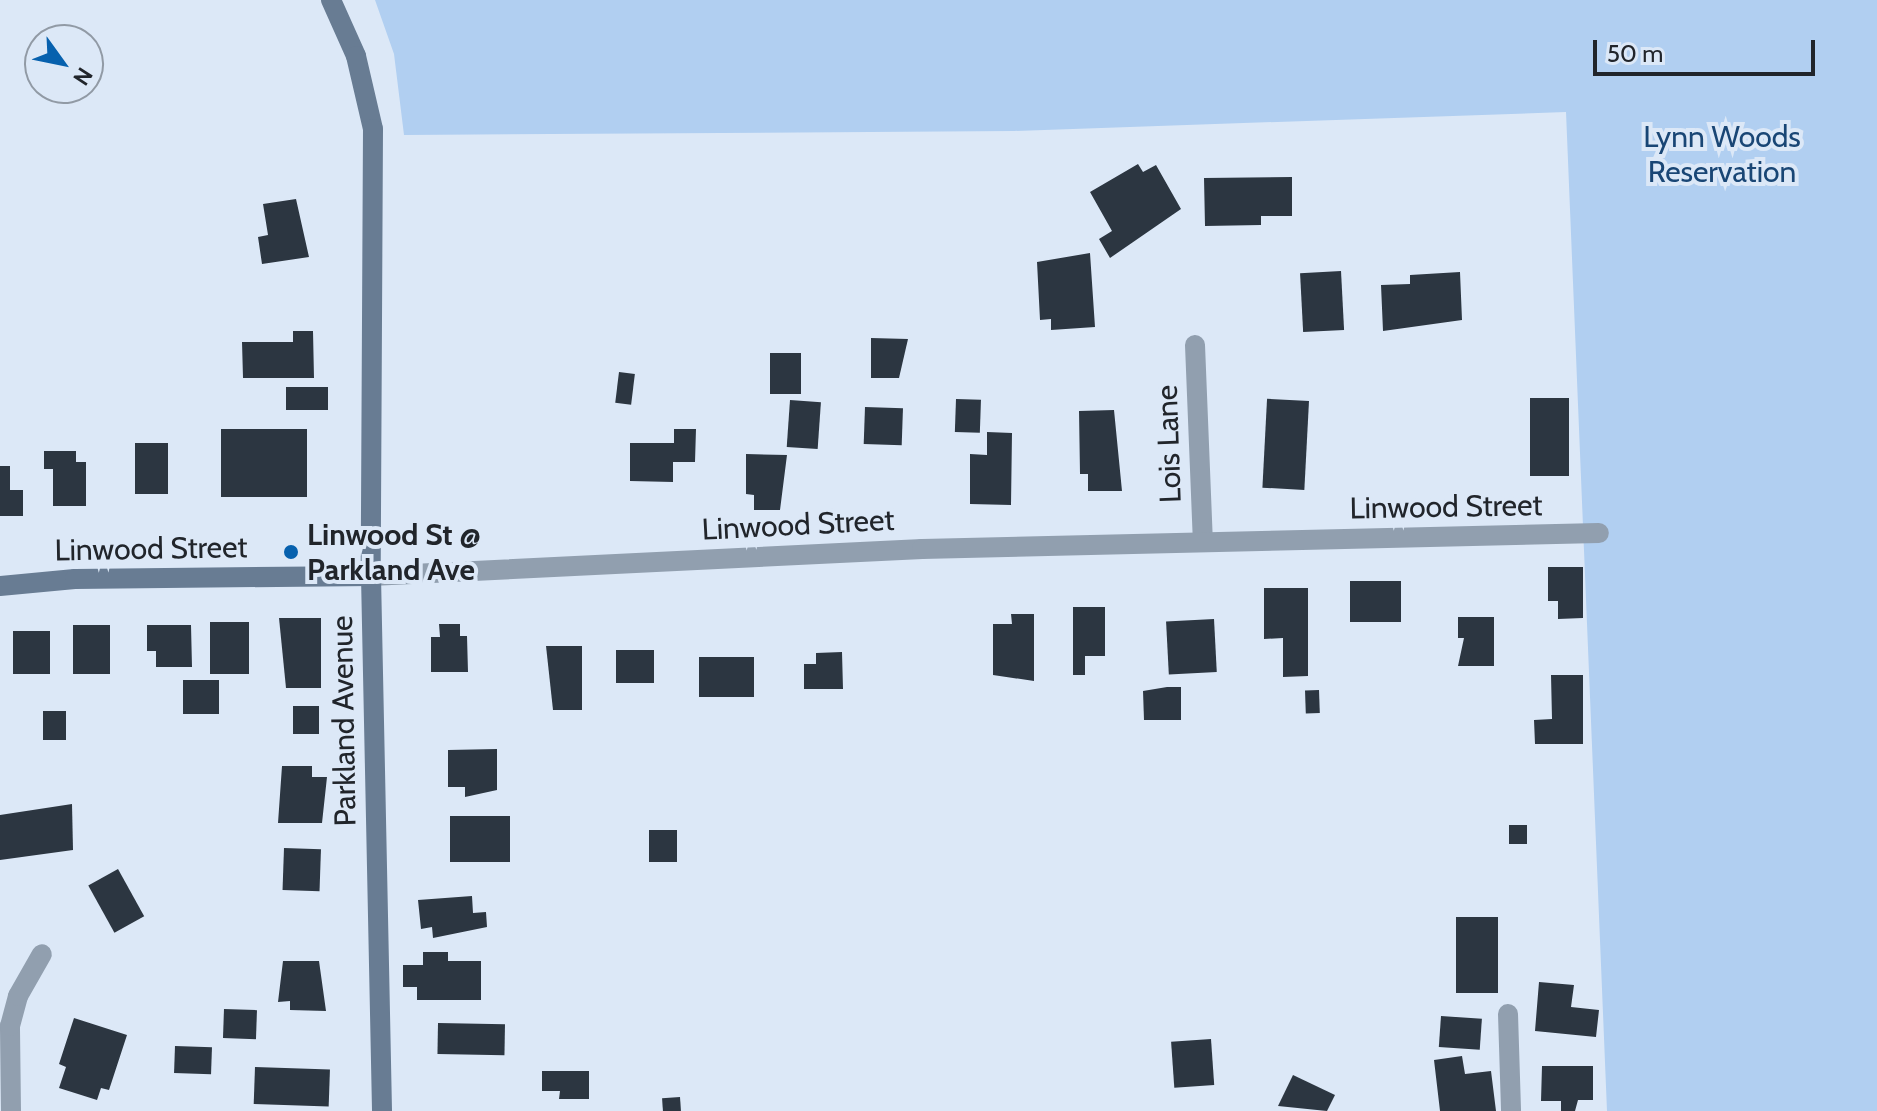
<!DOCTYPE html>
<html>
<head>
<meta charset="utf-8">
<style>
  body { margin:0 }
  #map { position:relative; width:1877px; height:1111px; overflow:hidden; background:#dce8f7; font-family:Cabin,sans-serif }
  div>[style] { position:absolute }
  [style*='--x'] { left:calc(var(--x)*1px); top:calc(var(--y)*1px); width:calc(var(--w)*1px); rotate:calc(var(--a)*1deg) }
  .green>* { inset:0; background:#b1cff1 }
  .building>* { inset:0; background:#2c3641; transform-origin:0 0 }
  .street>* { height:20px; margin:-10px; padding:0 10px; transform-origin:10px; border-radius:10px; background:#919faf }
  .secondary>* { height:20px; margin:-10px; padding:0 10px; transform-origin:10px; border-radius:10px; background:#687c93 }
  .dots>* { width:22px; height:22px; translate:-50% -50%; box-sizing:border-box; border:4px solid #dce8f7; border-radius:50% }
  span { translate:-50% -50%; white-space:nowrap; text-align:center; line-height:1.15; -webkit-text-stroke:8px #dce8f7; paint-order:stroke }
  .park-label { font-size:30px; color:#194675 }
  .street-label { font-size:30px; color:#21252b }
  .poi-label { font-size:30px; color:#21252b; font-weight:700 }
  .left { translate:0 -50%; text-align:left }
  .north { position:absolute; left:24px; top:24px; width:80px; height:80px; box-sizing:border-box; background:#dce8f7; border:2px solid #919aa5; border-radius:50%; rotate:123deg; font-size:22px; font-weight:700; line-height:32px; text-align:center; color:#21252b }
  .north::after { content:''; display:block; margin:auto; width:28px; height:36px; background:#0761ae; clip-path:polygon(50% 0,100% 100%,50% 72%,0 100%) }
  .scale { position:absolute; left:1593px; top:40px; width:222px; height:36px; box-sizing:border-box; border:4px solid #21252b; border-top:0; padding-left:10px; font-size:24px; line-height:28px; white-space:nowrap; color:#21252b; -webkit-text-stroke:6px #dce8f7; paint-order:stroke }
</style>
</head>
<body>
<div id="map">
  <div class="green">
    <div style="clip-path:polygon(375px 0,1877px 0,1877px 1111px,1607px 1111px,1566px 112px,1014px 131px,404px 135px,394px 54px)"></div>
  </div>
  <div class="building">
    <div style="clip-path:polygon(1138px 164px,1143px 172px,1156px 165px,1181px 209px,1110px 258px,1099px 239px,1112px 231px,1090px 192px)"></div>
    <div style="clip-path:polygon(1292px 177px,1292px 216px,1261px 216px,1261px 225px,1205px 226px,1204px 178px)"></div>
    <div style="clip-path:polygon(296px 199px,309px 257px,262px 264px,258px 237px,268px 235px,263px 204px)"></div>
    <div style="clip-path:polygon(1090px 253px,1095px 327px,1051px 330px,1051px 319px,1040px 320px,1037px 262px)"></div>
    <div style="left:1341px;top:271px;width:59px;height:41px;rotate:87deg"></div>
    <div style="clip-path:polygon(1460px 272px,1462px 320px,1383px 331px,1381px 285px,1410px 284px,1410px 275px)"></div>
    <div style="clip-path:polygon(293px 331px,313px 331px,314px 378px,243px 378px,242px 342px,293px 342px)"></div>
    <div style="clip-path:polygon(871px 338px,908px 339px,899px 378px,871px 378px)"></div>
    <div style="left:770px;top:353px;width:31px;height:41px"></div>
    <div style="left:619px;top:372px;width:16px;height:31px;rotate:7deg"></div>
    <div style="left:286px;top:387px;width:42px;height:23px"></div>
    <div style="left:1530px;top:398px;width:39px;height:78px"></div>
    <div style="left:956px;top:399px;width:25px;height:33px;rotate:2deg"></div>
    <div style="left:790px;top:400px;width:31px;height:47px;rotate:4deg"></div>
    <div style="left:1309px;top:401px;width:89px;height:42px;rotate:93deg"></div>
    <div style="left:865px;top:407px;width:38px;height:37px;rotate:2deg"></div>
    <div style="clip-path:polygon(1114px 410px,1122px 491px,1088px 491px,1088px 474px,1080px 474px,1079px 411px)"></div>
    <div style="left:307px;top:429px;width:68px;height:86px;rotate:90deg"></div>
    <div style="clip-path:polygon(674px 429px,696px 429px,695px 462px,673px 462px,673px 482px,630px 481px,630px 443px,674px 443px)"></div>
    <div style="clip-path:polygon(987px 432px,1012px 433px,1011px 505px,970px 504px,970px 454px,987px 455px)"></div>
    <div style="left:135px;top:443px;width:33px;height:51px"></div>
    <div style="clip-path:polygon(44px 451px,76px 451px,76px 462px,86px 462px,86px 506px,53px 506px,53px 469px,44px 469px)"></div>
    <div style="clip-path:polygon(746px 454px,787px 455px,780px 510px,754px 510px,754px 495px,746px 494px)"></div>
    <div style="clip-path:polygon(0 466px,10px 466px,10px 490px,23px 490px,23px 516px,0 516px)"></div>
    <div style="clip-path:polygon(1548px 567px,1583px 567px,1583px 618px,1558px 619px,1558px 601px,1548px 601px)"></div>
    <div style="left:1350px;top:581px;width:51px;height:41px"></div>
    <div style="clip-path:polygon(1264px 588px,1308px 588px,1308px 676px,1283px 677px,1283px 638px,1264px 639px)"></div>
    <div style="clip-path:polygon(1073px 607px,1105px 607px,1105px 656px,1085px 656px,1085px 675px,1073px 675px)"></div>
    <div style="clip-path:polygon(1011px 614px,1034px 614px,1034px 681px,993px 675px,993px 624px,1012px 624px)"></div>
    <div style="clip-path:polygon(1458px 617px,1494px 617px,1494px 666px,1458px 666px,1464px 638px,1458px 638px)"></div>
    <div style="clip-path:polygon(279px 618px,321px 618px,321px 688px,286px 688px)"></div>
    <div style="left:1214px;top:619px;width:53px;height:48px;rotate:87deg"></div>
    <div style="left:210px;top:622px;width:39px;height:52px"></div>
    <div style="clip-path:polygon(439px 624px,460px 624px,460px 636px,467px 636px,468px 672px,431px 672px,431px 637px,440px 637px)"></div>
    <div style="left:73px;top:625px;width:37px;height:49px"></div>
    <div style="clip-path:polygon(147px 625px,191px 625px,192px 667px,156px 667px,156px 651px,147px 651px)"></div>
    <div style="left:13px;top:631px;width:37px;height:43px"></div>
    <div style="clip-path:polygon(546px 646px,582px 646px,582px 710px,553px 710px)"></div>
    <div style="left:616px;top:650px;width:38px;height:33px"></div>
    <div style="clip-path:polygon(842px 652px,843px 689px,804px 689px,804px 664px,816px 664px,816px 653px)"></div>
    <div style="left:699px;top:657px;width:55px;height:40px"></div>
    <div style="clip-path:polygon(1551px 675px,1583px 675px,1583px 744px,1535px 744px,1534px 720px,1552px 719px)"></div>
    <div style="left:183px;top:680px;width:36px;height:34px"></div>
    <div style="clip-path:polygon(1167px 687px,1181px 687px,1181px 720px,1144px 720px,1143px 691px)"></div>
    <div style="left:1319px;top:690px;width:23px;height:14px;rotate:88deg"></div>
    <div style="left:293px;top:706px;width:26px;height:28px"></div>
    <div style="left:43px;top:711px;width:23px;height:29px"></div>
    <div style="clip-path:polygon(497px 749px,497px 790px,465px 797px,465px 787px,448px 787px,448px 750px)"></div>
    <div style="clip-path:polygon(282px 766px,312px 766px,312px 777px,327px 777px,322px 823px,278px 823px)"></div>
    <div style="clip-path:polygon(72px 804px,73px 850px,0 860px,0 815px)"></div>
    <div style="left:450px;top:816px;width:60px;height:46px"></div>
    <div style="left:1509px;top:825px;width:18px;height:19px"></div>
    <div style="left:649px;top:830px;width:28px;height:32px"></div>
    <div style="left:284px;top:848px;width:37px;height:42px;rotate:2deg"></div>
    <div style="left:118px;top:869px;width:54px;height:34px;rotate:61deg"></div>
    <div style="clip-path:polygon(472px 896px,473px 913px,486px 912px,487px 927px,433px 938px,432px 927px,421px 929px,418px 900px)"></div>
    <div style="left:1456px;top:917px;width:42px;height:76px"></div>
    <div style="clip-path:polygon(423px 952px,448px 952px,448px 961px,481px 961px,481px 1000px,417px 1000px,417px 987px,403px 987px,403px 965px,423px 965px)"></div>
    <div style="clip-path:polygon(283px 961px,319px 961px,326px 1011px,290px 1010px,290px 1001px,278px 1002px)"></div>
    <div style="clip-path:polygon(1539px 982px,1574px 985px,1571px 1007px,1599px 1010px,1596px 1037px,1535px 1031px)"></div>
    <div style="left:224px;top:1009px;width:33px;height:29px;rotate:2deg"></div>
    <div style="left:1441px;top:1016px;width:41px;height:31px;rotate:4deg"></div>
    <div style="clip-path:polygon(74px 1018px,127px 1035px,109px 1090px,101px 1088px,97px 1100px,59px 1088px,66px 1067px,59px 1064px)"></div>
    <div style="left:438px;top:1023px;width:67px;height:31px;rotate:1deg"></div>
    <div style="left:1211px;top:1039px;width:46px;height:40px;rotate:86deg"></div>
    <div style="left:175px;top:1046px;width:37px;height:27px;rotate:2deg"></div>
    <div style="clip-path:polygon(1462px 1056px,1465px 1074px,1491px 1071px,1496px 1111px,1440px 1111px,1434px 1060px)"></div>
    <div style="clip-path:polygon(1542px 1066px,1593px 1066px,1593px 1100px,1578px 1100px,1575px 1111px,1561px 1111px,1561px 1101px,1541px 1101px)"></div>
    <div style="left:255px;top:1067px;width:75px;height:37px;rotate:2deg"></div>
    <div style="clip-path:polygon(542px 1071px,589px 1071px,589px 1099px,559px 1099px,560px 1091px,542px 1091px)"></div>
    <div style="clip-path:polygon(1293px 1075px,1335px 1095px,1327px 1111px,1278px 1106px)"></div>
    <div style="left:680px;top:1097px;width:14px;height:18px;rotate:86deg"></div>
  </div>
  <div class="street">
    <div style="--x:1195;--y:345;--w:197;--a:87.7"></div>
    <div style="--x:371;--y:576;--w:552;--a:-2.81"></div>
    <div style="--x:922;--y:549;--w:677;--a:-1.35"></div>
    <div style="--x:1508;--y:1014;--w:97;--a:88.2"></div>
    <div style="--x:11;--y:1111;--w:85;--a:-90.7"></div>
    <div style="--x:10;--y:1026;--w:31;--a:-75"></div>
    <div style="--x:18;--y:996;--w:48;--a:-60.3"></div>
  </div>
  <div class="secondary">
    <div style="--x:331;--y:0;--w:61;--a:65.9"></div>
    <div style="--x:356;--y:56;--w:75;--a:76.9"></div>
    <div style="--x:373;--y:129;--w:447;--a:90.3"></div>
    <div style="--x:371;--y:576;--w:535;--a:88.82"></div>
    <div style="--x:0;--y:586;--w:75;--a:-5.3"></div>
    <div style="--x:75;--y:579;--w:296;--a:-0.6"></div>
  </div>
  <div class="dots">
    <div style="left:291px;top:552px;background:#0761ae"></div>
  </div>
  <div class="park-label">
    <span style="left:1722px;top:154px">Lynn Woods<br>Reservation</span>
  </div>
  <div class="street-label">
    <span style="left:1169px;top:444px;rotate:-92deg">Lois Lane</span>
    <span style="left:1446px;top:507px;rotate:-1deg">Linwood Street</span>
    <span style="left:798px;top:525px;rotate:-3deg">Linwood Street</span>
    <span style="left:151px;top:549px;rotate:-1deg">Linwood Street</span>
    <span style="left:344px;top:721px;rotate:-91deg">Parkland Avenue</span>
  </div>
  <div class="poi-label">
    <span class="left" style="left:307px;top:552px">Linwood St @<br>Parkland Ave</span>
  </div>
  <div class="north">N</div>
  <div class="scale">50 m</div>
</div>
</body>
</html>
